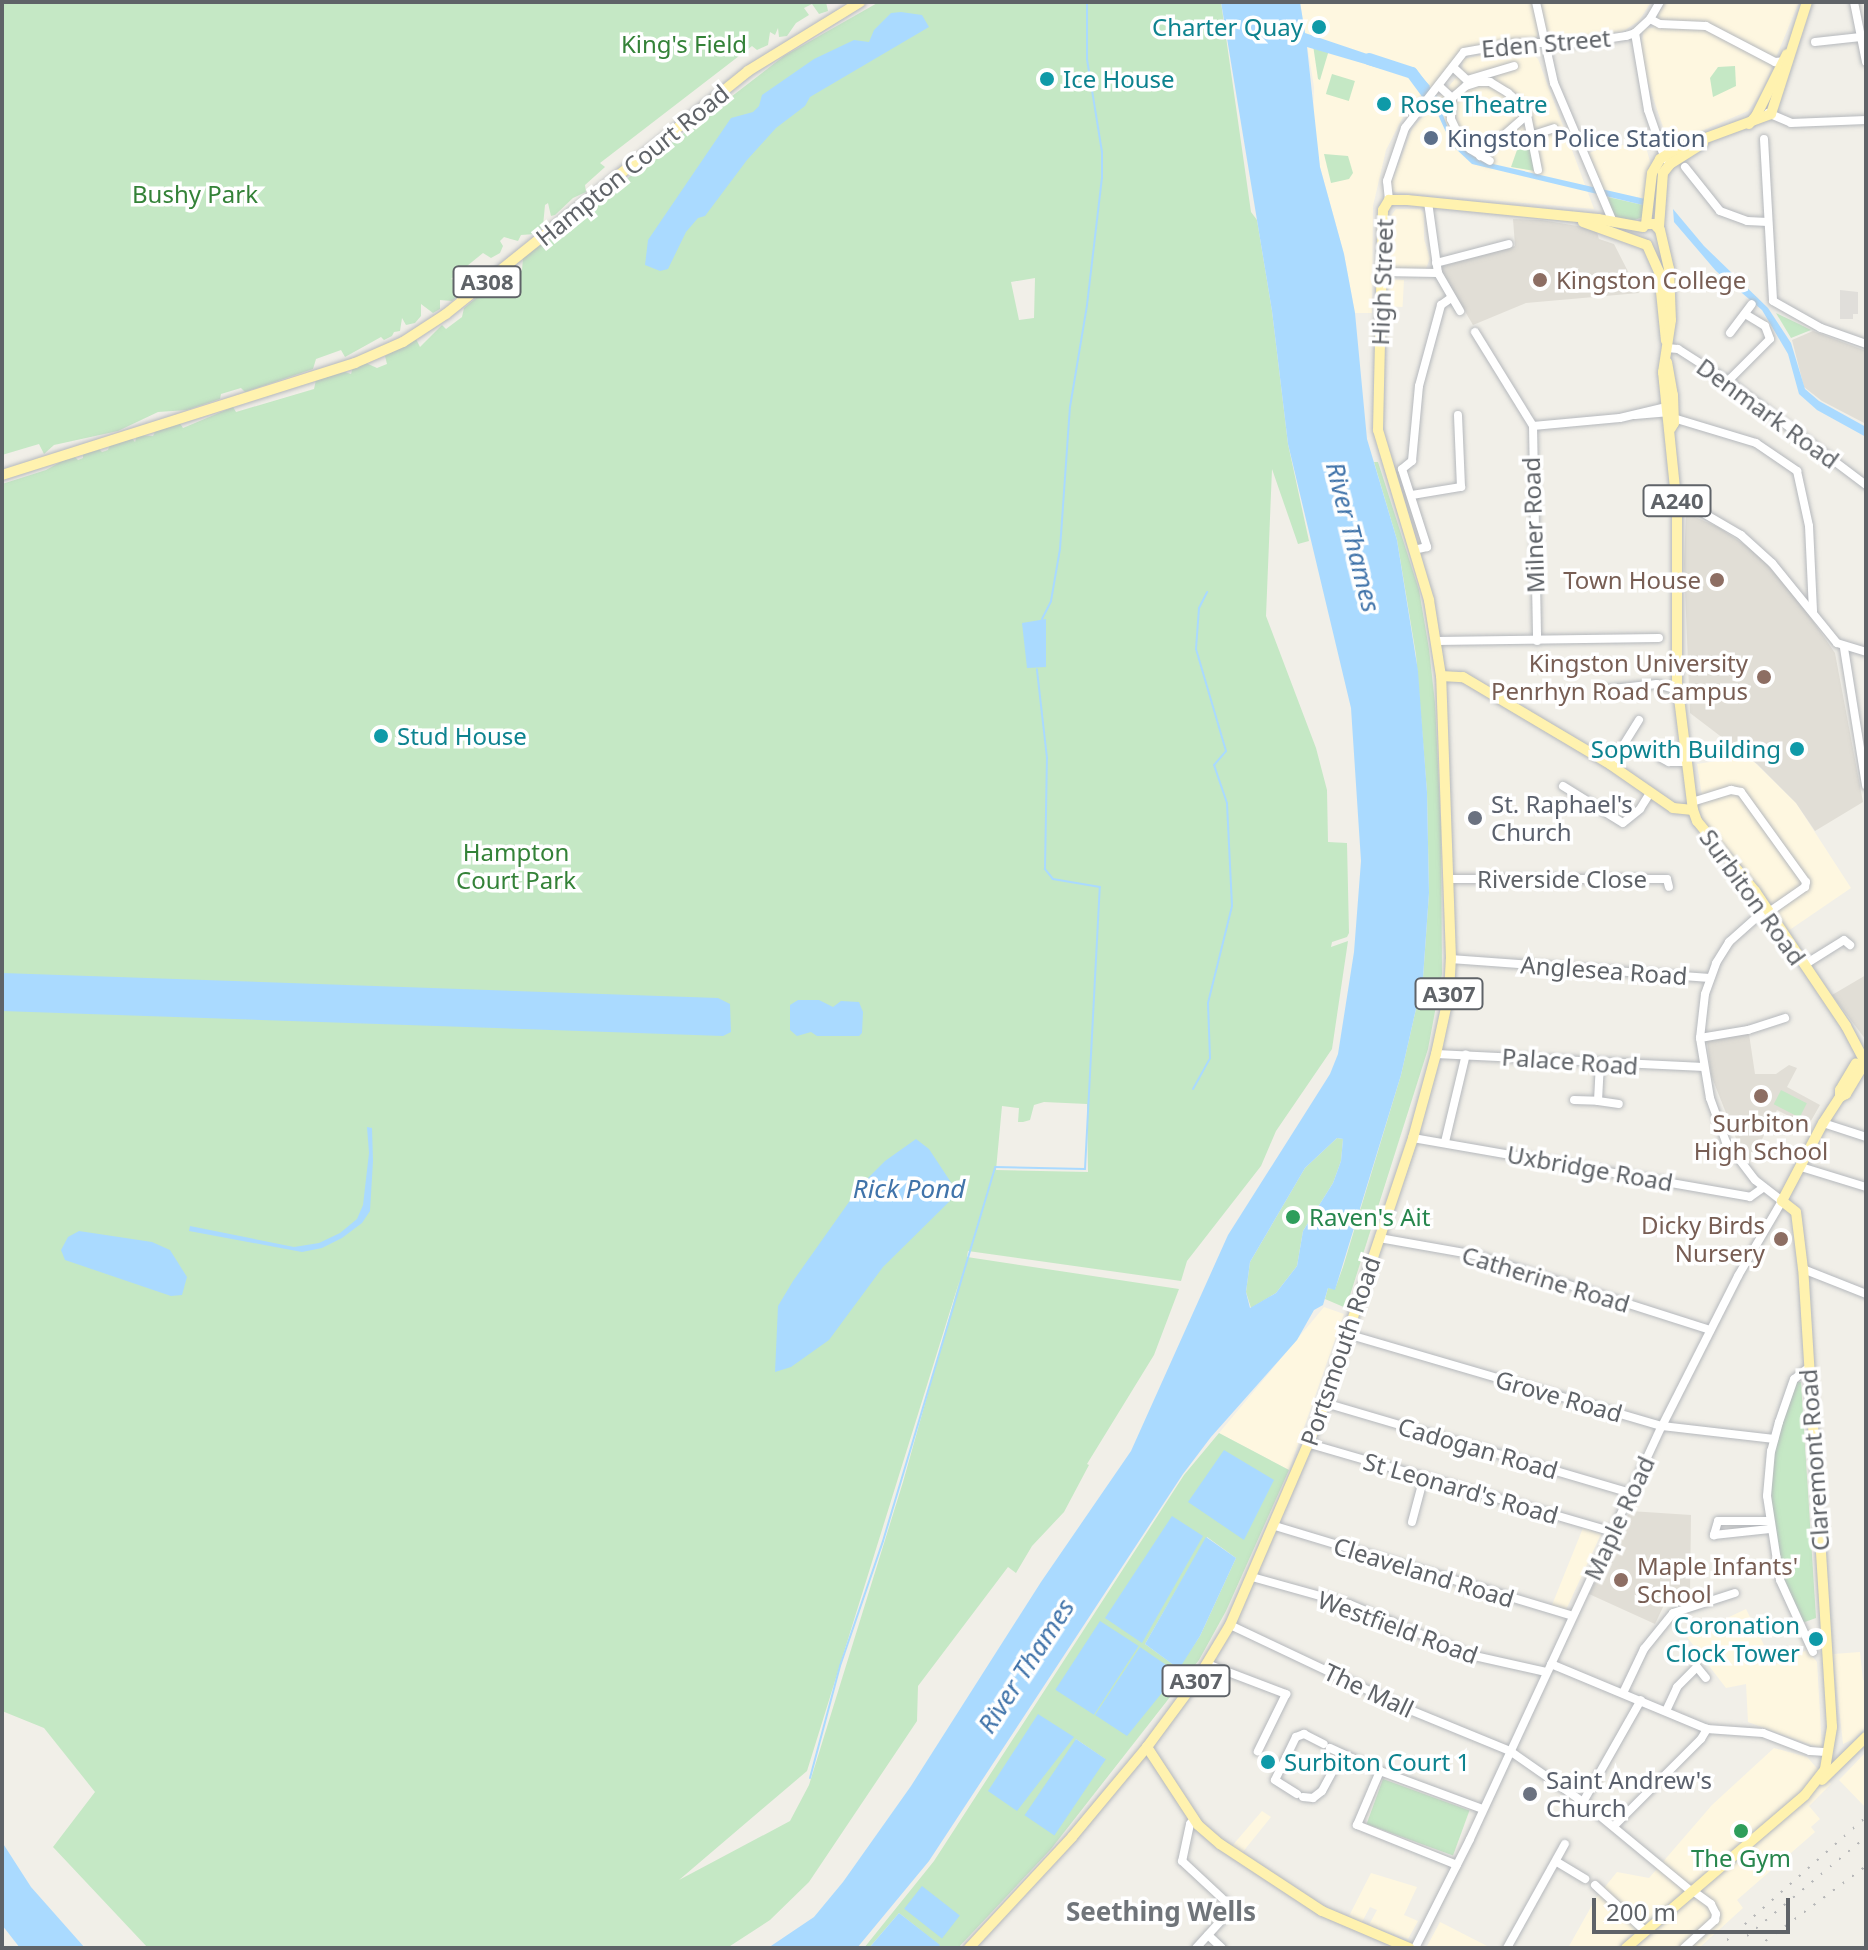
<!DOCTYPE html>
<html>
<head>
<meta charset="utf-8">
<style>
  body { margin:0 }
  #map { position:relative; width:1868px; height:1950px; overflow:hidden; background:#f1efe8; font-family:"Noto Sans",sans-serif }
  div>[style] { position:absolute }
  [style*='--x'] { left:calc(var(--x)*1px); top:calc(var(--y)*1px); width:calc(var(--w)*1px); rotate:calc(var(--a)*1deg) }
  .commercial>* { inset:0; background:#fef7e0; transform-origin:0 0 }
  .industrial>* { inset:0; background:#e0deda }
  .education>* { inset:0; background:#e1ded6 }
  .green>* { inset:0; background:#c5e8c5; transform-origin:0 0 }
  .water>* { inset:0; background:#aadaff; transform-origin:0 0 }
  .stream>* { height:2px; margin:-1px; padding:0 1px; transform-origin:1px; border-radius:1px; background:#aadaff }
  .river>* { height:12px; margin:-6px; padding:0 6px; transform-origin:6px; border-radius:6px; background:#aadaff }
  .roads { filter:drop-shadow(0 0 2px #b5b8bc) drop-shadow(0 0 2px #b5b8bc) }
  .minor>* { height:8px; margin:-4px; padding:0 4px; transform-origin:4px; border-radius:4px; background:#fff }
  .major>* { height:10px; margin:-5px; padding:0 5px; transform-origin:5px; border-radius:5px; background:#fff2af }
  .rail>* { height:2px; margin-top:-1px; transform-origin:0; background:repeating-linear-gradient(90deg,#b6b7b8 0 2px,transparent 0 12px) }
  .dots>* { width:22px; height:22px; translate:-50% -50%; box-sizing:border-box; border:4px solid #fff; border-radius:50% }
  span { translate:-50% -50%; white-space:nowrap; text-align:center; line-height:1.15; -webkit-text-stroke:7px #fff; paint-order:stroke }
  .shield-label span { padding:2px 6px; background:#fff; border:2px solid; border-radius:6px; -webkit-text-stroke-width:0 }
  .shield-label { font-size:22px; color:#5f6368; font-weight:700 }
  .culture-label { font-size:24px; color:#0d838f }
  .right { translate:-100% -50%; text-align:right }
  .left { translate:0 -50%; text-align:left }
  .street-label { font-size:24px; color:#5f6368 }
  .park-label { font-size:24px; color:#348238 }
  .service-label { font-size:24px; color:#4e5e75 }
  .education-label { font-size:24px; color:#785e54 }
  .worship-label { font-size:24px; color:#5b616d }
  .leisure-label { font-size:24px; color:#27864d }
  .water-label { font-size:26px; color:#4174aa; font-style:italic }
  .neighbourhood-label { font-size:26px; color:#70757a; font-weight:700 }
  .frame { position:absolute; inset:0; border:4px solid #5f6368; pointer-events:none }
  .scale { position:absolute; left:1592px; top:1898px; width:198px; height:36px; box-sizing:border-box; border:4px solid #5f6368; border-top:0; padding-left:10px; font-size:24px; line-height:28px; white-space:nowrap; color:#5f6368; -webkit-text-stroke:6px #fff; paint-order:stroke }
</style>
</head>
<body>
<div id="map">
  <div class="commercial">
    <div style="clip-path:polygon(1300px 2px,1651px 2px,1639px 21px,1622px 32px,1557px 37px,1547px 37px,1544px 28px,1538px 29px,1537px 37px,1461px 50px,1435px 87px,1403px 117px,1386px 150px,1373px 206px,1372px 313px,1355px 313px,1344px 254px,1320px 167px,1313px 121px,1314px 87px)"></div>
    <div style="clip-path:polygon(1664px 2px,1799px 2px,1762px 91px,1748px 111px,1669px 145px,1647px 80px,1641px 47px,1644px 28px,1653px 28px)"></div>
    <div style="clip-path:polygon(1523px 46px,1538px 59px,1594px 209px,1395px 192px,1390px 187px,1412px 129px,1462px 71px,1463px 59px)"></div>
    <div style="clip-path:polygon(1645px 144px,1651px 165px,1645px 199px,1604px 191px,1589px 153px,1607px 146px)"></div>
    <div style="clip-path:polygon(1396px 209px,1420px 209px,1424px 213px,1424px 239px,1430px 258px,1425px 271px,1394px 269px,1389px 262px,1390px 217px)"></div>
    <div style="left:1385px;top:279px;width:19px;height:27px;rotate:3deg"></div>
    <div style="clip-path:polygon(1748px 756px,1796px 803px,1851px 888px,1788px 931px,1746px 870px,1703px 821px,1699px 806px,1703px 802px,1697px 764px)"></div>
    <div style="clip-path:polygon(1324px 1307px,1344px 1314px,1289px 1470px,1219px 1433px)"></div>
    <div style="clip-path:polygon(1583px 1528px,1601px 1534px,1566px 1610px,1552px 1605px)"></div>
    <div style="clip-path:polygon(1746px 1609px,1774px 1665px,1807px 1650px,1817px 1662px,1822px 1749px,1748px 1722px,1746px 1684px,1726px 1688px,1687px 1637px)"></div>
    <div style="clip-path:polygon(1860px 1652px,1863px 1680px,1866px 1681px,1866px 1727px,1854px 1739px,1843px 1744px,1833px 1654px)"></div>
    <div style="clip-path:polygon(1774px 1748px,1807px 1757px,1831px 1784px,1809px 1806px,1820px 1819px,1811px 1827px,1815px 1832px,1737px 1900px,1743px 1908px,1699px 1948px,1568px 1948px,1596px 1898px,1617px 1872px,1649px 1878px,1712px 1805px)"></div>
    <div style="clip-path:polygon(1866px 1752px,1866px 1808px,1839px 1780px)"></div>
    <div style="clip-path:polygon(1262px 1811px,1271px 1817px,1242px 1853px,1232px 1846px)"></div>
    <div style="clip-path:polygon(1371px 1873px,1417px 1887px,1404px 1915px,1418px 1921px,1408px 1939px,1369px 1925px,1377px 1910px,1370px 1907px,1362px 1922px,1349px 1916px)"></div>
    <div style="clip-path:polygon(1440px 1922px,1448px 1926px,1491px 1948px,1426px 1948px)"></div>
  </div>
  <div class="industrial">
    <div style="clip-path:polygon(1840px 290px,1858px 292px,1858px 314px,1853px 314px,1853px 319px,1840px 319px)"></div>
  </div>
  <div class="education">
    <div style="clip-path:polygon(1513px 219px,1541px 220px,1596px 229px,1599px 239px,1614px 244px,1639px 293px,1526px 303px,1473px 325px,1439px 267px,1515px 246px)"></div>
    <div style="clip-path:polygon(1813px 331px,1866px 351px,1866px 424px,1822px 401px,1804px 387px,1792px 340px)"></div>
    <div style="clip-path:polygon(1686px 513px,1718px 527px,1757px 553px,1802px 605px,1835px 653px,1863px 802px,1815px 831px,1796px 803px,1757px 764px,1690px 713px,1684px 564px)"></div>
    <div style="clip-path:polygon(1866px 975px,1866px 1040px,1832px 995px)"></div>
    <div style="clip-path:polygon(1749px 1034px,1755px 1074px,1776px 1074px,1789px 1065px,1797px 1068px,1787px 1087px,1820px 1105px,1808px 1126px,1777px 1110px,1751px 1161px,1739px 1146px,1711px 1075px,1707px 1040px)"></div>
    <div style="clip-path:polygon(1630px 1511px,1691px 1515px,1690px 1596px,1664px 1605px,1655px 1624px,1589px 1594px)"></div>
  </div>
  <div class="green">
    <div style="clip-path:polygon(2px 2px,826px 2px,828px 11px,819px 14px,812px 4px,804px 8px,809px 15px,796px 23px,787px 36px,779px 37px,778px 28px,775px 35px,770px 32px,768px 45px,757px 50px,752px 46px,600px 163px,605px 167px,585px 185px,586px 192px,573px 198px,555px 215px,551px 216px,548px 203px,545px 205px,543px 226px,535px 234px,521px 235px,518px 241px,504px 237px,500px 241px,503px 246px,500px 253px,491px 258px,483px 253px,451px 279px,459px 281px,478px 268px,483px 274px,469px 288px,452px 301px,440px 300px,440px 309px,433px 313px,421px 304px,421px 316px,415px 323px,406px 325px,402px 318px,400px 331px,394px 332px,392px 336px,384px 340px,381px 337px,345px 357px,341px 350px,316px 359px,313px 369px,245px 392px,241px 388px,221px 394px,220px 399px,187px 410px,158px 412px,118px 431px,54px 445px,44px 454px,39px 444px,2px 455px)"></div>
    <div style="clip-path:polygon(evenodd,879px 2px,1221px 2px,1251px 212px,1257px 220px,1272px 311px,1288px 444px,1309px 541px,1298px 544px,1272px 469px,1266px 616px,1316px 748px,1327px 790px,1328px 842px,1347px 843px,1349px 933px,1347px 937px,1332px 942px,1331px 947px,1348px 941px,1332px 1049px,1276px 1131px,1261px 1166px,1187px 1261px,1181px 1281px,968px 1251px,967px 1257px,1179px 1289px,1154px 1355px,1087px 1464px,1089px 1465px,1064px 1512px,1032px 1546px,1016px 1573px,1008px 1567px,918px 1686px,917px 1721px,809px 1882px,770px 1920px,727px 1948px,148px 1948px,53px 1847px,95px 1792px,44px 1728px,2px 1711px,2px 484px,46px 470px,73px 455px,78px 460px,83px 458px,83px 452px,97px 447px,102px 452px,108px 450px,110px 443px,130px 436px,135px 442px,137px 435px,153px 436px,157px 428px,179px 422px,183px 428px,233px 407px,236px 412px,314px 389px,316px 380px,345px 372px,351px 374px,353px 367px,366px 363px,377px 368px,387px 364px,385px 356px,416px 339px,420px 347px,442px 325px,446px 329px,462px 317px,464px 308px,481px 294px,487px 298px,496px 291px,497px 276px,513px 278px,522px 270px,523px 258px,606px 195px,618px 181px,626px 180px,658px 148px,670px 144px,784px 56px,879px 2px,1035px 278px,1034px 318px,1019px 320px,1011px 282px,1035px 278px,879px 2px,1044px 1102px,1087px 1104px,1088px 1172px,996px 1170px,1002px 1106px,1019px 1108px,1018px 1122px,1023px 1122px,1030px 1120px,1034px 1105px,1044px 1102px,879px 2px,960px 1279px,903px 1482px,809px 1785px,790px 1821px,679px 1880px,807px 1771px,960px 1279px)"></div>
    <div style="clip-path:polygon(1313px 45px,1329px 50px,1320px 80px,1318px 79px)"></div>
    <div style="clip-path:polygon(1735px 66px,1736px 86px,1713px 97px,1710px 78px,1718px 67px)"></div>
    <div style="left:1332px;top:74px;width:24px;height:21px;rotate:17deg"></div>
    <div style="clip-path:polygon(1530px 143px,1535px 171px,1511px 167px,1517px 150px)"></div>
    <div style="clip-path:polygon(1324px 154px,1348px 156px,1353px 173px,1349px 179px,1331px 183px)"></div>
    <div style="clip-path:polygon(1608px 197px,1643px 205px,1643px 217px,1632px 221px,1613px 216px)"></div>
    <div style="clip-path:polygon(1776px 313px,1799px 324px,1811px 330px,1791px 338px)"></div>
    <div style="clip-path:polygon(1374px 462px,1378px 462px,1419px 590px,1429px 649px,1435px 703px,1441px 829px,1442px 974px,1428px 1049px,1346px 1308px,1325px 1299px,1328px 1288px,1335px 1289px,1343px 1267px,1401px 1075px,1423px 978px,1429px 893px,1427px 792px,1416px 655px,1397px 540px)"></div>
    <div style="left:1781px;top:1090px;width:29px;height:16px;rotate:27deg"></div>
    <div style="clip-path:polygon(1337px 1138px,1343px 1139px,1341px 1161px,1333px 1183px,1303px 1231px,1297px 1266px,1276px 1293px,1251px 1308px,1246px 1292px,1250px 1262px,1305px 1168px)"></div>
    <div style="clip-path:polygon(1797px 1382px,1801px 1382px,1816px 1618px,1802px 1623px,1781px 1571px,1774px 1542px,1770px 1470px,1777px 1438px)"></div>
    <div style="clip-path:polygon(evenodd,1219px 1433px,1289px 1470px,1226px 1611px,1199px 1660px,1051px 1849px,958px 1948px,937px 1948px,939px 1945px,899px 1913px,869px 1948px,864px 1948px,934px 1861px,1184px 1475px,1219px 1433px,1207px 1537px,1236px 1558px,1200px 1636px,1178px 1668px,1145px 1644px,1207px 1537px,1219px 1433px,1076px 1739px,1105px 1759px,1050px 1832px,1076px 1739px)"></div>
    <div style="left:1383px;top:1779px;width:92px;height:48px;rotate:20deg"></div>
  </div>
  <div class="water">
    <div style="clip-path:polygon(evenodd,1221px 2px,1300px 2px,1305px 33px,1385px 60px,1382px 69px,1307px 47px,1320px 167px,1344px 254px,1355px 313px,1367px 439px,1397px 540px,1418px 671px,1427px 792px,1429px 893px,1423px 978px,1401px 1075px,1335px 1290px,1328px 1288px,1323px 1305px,1314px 1310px,1297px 1340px,1211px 1437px,1183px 1474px,929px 1861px,857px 1948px,768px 1948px,814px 1917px,843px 1882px,911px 1786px,1041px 1582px,1131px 1451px,1228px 1235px,1330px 1074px,1338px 1054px,1354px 952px,1361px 861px,1351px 708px,1288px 444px,1272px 311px,1221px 2px,1337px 1138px,1343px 1139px,1341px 1161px,1333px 1183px,1303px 1231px,1297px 1266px,1276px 1293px,1250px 1308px,1246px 1292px,1250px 1262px,1305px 1168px,1337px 1138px)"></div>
    <div style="clip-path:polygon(901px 12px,922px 15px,929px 27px,810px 97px,805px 106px,776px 128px,747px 160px,705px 216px,698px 218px,686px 232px,668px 269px,660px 271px,645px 265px,648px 240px,731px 118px,753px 112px,759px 106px,762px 95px,814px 59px,854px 40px,869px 42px,874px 30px,891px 13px)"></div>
    <div style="clip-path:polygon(1393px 63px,1416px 70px,1430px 86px,1425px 90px,1413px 77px,1391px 71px)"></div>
    <div style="clip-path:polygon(1438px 102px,1448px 128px,1466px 151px,1480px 161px,1645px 199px,1643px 205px,1472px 164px,1455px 148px,1445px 130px,1434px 106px)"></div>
    <div style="clip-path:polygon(1673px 209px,1704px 246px,1768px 308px,1791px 343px,1805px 389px,1819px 401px,1866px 427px,1866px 437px,1817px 410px,1799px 394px,1788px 354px,1762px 310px,1716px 271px,1674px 222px)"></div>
    <div style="clip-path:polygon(1046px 619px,1046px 667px,1027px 668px,1022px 623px)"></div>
    <div style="clip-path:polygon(2px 973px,718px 998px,730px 1004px,731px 1032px,723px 1036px,2px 1011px)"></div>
    <div style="clip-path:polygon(798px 1000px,819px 1000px,833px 1007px,841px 1001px,859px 1002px,863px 1012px,862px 1033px,859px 1036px,817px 1036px,811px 1032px,797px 1036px,790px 1030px,790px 1005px)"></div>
    <div style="clip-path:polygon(367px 1127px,372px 1128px,373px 1161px,370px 1211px,362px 1223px,342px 1238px,322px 1248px,302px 1252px,189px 1231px,190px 1226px,294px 1247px,319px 1243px,340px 1233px,357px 1219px,363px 1205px,369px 1153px)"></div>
    <div style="clip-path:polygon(916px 1139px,929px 1149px,958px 1193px,883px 1267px,829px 1340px,791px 1367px,775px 1372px,778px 1306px,793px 1281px,861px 1185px,885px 1161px)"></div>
    <div style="clip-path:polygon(79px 1231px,152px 1242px,170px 1250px,187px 1277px,182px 1295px,171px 1296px,65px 1260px,61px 1250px,68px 1237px)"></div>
    <div style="clip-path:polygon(1224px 1450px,1274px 1480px,1244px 1540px,1188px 1502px)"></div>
    <div style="clip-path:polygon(1172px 1516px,1203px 1536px,1142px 1643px,1105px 1618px)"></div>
    <div style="clip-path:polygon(1206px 1537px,1236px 1558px,1200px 1636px,1179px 1669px,1145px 1644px)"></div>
    <div style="left:1100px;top:1621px;width:46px;height:82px;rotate:33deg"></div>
    <div style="clip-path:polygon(1140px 1647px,1178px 1673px,1127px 1736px,1095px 1715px)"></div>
    <div style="clip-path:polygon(1038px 1714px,1074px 1737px,1017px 1811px,988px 1791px)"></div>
    <div style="left:1076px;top:1739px;width:36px;height:92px;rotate:34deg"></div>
    <div style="clip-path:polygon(2px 1842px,31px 1887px,85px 1948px,20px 1948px,2px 1925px)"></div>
    <div style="left:922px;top:1886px;width:48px;height:29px;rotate:38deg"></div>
    <div style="clip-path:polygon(899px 1913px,940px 1945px,937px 1948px,869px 1948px)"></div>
  </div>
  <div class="stream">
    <div style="--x:1042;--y:619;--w:20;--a:-63"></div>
    <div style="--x:1051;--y:601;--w:53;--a:-80.2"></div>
    <div style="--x:1060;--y:549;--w:142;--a:-86"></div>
    <div style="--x:1070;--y:407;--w:103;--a:-80.5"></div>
    <div style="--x:1087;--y:305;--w:128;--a:-83.3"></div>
    <div style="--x:1102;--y:178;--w:26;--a:-90"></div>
    <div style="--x:1102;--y:152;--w:94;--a:-99.2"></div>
    <div style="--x:1087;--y:59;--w:57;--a:-90"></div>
    <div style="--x:1193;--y:1089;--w:35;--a:-61"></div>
    <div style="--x:1210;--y:1058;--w:55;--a:-92.1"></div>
    <div style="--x:1208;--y:1003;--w:100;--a:-76.1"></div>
    <div style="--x:1232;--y:906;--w:103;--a:-92.8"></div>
    <div style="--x:1227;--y:803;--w:40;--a:-108.9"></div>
    <div style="--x:1214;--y:765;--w:18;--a:-49"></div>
    <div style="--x:1226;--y:751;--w:106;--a:-106.4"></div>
    <div style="--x:1196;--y:649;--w:41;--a:-85.8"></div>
    <div style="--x:1199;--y:608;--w:18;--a:-63"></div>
    <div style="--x:810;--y:1778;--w:116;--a:-75"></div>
    <div style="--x:840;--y:1666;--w:132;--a:-71"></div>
    <div style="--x:883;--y:1541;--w:390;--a:-73.3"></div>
    <div style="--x:995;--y:1167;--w:90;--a:1.3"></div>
    <div style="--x:1085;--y:1169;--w:282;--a:-87"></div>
    <div style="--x:1100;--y:887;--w:48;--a:-170.3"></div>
    <div style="--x:1053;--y:879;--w:13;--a:-129"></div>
    <div style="--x:1045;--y:869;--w:111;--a:-89"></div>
    <div style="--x:1047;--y:758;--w:89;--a:-96.5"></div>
  </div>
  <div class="river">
    <div style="--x:1369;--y:59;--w:45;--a:18"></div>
    <div style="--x:1412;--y:73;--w:44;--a:53.4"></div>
  </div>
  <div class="roads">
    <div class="minor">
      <div style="--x:1536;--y:2;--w:83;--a:77.5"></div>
      <div style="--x:1554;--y:83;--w:151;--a:67"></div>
      <div style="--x:1854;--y:2;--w:61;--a:78.7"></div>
      <div style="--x:1650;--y:19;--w:11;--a:27"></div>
      <div style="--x:1660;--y:24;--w:46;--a:2.5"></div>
      <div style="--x:1706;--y:26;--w:78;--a:27.6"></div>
      <div style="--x:1775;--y:62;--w:11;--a:-5"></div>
      <div style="--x:1635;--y:33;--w:78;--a:80.4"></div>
      <div style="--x:1648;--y:110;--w:52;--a:70.9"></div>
      <div style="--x:1815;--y:42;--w:46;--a:-6.2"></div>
      <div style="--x:1454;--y:68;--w:18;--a:43"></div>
      <div style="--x:1467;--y:80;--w:49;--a:-16.6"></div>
      <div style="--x:1439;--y:86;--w:18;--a:43"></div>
      <div style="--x:1452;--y:98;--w:21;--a:93"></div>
      <div style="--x:1451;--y:119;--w:19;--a:65"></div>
      <div style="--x:1459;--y:136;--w:17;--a:50"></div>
      <div style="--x:1470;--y:149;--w:23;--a:31"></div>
      <div style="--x:1452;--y:98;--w:18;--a:-41"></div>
      <div style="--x:1466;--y:86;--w:13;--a:-18"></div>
      <div style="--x:1478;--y:82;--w:12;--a:0"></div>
      <div style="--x:1490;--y:82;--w:21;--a:31"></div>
      <div style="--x:1508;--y:93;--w:20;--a:41"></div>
      <div style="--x:1523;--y:106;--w:10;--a:66"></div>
      <div style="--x:1527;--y:115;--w:56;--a:78.7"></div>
      <div style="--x:1768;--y:113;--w:25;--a:23"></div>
      <div style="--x:1791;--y:123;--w:75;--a:-2.3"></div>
      <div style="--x:1533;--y:135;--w:22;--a:-18"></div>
      <div style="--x:1764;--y:139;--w:162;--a:86.8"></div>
      <div style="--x:1773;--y:301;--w:55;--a:29.4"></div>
      <div style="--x:1821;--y:328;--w:48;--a:19.6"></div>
      <div style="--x:1480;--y:156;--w:62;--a:-41.1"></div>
      <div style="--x:1685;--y:167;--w:56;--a:51.5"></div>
      <div style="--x:1720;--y:211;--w:29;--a:20"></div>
      <div style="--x:1747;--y:221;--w:21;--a:3"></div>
      <div style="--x:1389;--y:200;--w:19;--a:-96"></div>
      <div style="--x:1387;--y:181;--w:56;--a:-71.2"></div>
      <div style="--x:1405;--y:128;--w:96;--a:-52.2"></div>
      <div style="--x:1464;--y:52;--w:52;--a:-10"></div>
      <div style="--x:1515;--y:43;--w:64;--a:0"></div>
      <div style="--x:1579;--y:43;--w:48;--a:-8.5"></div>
      <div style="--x:1626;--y:36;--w:9;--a:-18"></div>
      <div style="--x:1635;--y:33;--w:21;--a:-43"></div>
      <div style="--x:1650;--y:19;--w:20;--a:-60"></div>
      <div style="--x:1428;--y:202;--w:72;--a:82"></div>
      <div style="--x:1438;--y:273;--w:44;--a:59.9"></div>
      <div style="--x:1436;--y:263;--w:75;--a:-14.6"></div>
      <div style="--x:1382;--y:272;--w:56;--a:1"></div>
      <div style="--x:1475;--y:332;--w:110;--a:58.3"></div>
      <div style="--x:1533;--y:426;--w:215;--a:88.9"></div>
      <div style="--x:1730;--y:333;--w:36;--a:-53"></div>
      <div style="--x:1667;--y:348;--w:11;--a:5"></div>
      <div style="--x:1678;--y:349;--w:59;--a:32.6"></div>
      <div style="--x:1728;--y:381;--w:173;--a:37"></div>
      <div style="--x:1728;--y:381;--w:59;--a:-45"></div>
      <div style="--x:1770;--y:339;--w:14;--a:-111"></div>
      <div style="--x:1765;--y:326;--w:23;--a:-149"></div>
      <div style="--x:1635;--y:415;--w:38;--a:-5"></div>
      <div style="--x:1670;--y:417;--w:90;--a:16.8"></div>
      <div style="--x:1756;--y:443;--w:50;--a:34.3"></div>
      <div style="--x:1797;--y:471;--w:56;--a:77.7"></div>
      <div style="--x:1809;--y:526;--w:86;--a:87.3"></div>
      <div style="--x:1533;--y:426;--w:87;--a:-5.3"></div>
      <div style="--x:1620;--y:418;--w:51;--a:-13.5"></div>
      <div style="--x:1402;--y:469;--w:13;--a:-39"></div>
      <div style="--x:1412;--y:461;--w:75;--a:-84.7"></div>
      <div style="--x:1419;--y:386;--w:84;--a:-74.8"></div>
      <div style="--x:1441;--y:305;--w:12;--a:-35"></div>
      <div style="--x:1402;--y:469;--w:82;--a:72.2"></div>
      <div style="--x:1427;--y:547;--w:13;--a:167"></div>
      <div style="--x:1412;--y:495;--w:50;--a:-9.3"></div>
      <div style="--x:1461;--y:487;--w:72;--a:-92.4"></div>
      <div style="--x:1677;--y:507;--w:21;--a:8"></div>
      <div style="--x:1698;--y:510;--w:50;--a:30.2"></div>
      <div style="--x:1741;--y:535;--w:42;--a:42.1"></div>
      <div style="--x:1772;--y:563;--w:103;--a:50.9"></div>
      <div style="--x:1837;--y:643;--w:30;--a:17"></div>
      <div style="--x:1436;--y:641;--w:223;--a:-0.8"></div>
      <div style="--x:1844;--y:648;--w:139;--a:80.9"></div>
      <div style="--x:1604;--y:690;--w:53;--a:-6.5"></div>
      <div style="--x:1657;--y:684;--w:22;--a:16"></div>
      <div style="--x:1675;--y:762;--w:14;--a:-98"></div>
      <div style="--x:1673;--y:748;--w:10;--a:180"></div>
      <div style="--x:1663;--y:748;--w:10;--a:101"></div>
      <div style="--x:1661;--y:758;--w:9;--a:27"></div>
      <div style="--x:1669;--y:762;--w:19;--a:0"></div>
      <div style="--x:1611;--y:765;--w:53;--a:-58.1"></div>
      <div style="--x:1563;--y:786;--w:70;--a:31.7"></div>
      <div style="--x:1623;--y:823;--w:22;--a:-39"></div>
      <div style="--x:1640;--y:809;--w:19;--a:-58"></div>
      <div style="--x:1692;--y:802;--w:41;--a:-17.1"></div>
      <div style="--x:1731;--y:790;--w:10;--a:11"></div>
      <div style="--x:1741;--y:792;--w:111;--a:54.2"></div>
      <div style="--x:1806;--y:882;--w:5;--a:101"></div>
      <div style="--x:1805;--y:887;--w:44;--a:145.2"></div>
      <div style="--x:1449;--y:879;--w:218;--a:0"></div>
      <div style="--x:1667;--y:879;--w:8;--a:76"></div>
      <div style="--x:1451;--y:959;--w:259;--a:4.2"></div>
      <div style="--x:1804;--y:965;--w:47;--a:-32"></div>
      <div style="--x:1844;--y:940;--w:8;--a:40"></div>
      <div style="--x:1700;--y:1038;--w:49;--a:-9.5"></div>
      <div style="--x:1748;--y:1030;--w:39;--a:-18"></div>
      <div style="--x:1436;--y:1054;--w:268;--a:2.8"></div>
      <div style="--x:1574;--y:1100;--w:24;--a:2"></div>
      <div style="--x:1598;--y:1101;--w:38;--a:-87"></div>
      <div style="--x:1598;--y:1101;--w:21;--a:8"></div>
      <div style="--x:1823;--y:1123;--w:45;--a:18"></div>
      <div style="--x:1413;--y:1138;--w:342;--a:9.9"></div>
      <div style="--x:1750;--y:1197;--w:16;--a:-35"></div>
      <div style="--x:1445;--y:1142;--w:90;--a:-76.6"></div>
      <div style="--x:1801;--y:1167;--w:68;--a:17.1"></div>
      <div style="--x:1379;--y:1238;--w:97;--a:10"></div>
      <div style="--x:1475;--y:1255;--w:247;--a:17.7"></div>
      <div style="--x:1803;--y:1269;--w:68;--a:21.6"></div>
      <div style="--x:1347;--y:1334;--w:328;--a:16.3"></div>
      <div style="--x:1662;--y:1426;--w:113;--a:6.6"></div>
      <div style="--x:1807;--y:1369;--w:16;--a:142"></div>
      <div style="--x:1794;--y:1379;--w:46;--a:109.2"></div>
      <div style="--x:1779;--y:1422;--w:30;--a:105"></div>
      <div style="--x:1771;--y:1451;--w:45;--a:95.1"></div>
      <div style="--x:1767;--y:1496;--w:85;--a:81.2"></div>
      <div style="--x:1780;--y:1580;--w:79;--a:65.4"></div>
      <div style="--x:1325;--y:1403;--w:319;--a:16.4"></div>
      <div style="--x:1310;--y:1444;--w:316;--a:16.2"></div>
      <div style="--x:1769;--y:1521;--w:51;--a:180"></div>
      <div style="--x:1718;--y:1521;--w:15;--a:106"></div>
      <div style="--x:1714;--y:1535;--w:56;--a:-6.1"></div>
      <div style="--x:1412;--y:1522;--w:47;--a:-75.1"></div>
      <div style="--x:1275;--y:1526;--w:311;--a:16.8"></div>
      <div style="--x:1252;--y:1577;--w:101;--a:15.6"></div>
      <div style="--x:1349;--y:1604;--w:131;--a:22.9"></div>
      <div style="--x:1470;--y:1655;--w:78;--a:12.6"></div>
      <div style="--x:1230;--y:1625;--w:199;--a:25.3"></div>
      <div style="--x:1410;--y:1710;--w:108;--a:22.3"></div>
      <div style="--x:1510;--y:1751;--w:89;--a:34.9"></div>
      <div style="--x:1583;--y:1802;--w:140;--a:39.5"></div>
      <div style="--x:1207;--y:1664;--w:85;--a:20.8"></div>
      <div style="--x:1286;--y:1694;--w:64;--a:116.2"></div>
      <div style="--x:1551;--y:1664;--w:169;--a:22.6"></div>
      <div style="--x:1707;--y:1729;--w:56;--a:4.1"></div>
      <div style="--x:1763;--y:1733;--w:50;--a:21"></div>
      <div style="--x:1810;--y:1751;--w:16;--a:4"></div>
      <div style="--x:1624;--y:1691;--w:47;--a:-64.5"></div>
      <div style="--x:1644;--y:1649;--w:46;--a:-51.1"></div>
      <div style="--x:1673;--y:1613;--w:65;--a:-17.9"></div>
      <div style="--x:1666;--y:1711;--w:26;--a:-65"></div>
      <div style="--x:1677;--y:1687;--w:28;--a:-45"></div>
      <div style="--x:1697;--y:1667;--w:14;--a:51"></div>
      <div style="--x:1330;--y:1748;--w:55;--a:24.7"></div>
      <div style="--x:1297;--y:1794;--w:26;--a:-148"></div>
      <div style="--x:1275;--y:1780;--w:48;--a:-64"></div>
      <div style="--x:1296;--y:1737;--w:9;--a:-21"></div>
      <div style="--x:1304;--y:1734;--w:22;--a:27"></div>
      <div style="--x:1303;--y:1797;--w:10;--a:6"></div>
      <div style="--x:1313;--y:1798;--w:11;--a:-38"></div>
      <div style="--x:1322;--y:1791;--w:42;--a:-61.6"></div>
      <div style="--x:1583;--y:1802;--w:117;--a:-60.4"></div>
      <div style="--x:1194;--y:1819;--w:6;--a:129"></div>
      <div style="--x:1190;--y:1824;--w:38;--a:102"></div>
      <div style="--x:1182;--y:1861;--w:59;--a:42.9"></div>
      <div style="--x:1225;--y:1901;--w:12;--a:76"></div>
      <div style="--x:1228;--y:1913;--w:47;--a:132.4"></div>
      <div style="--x:1614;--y:1826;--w:123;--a:-45"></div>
      <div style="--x:1701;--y:1739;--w:12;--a:-59"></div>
      <div style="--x:1557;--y:1862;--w:33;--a:31"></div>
      <div style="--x:1457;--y:1865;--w:108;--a:-158.2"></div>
      <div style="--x:1357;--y:1825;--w:59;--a:-66.9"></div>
      <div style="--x:1380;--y:1771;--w:110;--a:20.3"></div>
      <div style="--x:1595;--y:1885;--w:68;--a:42.6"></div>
      <div style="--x:1208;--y:1935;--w:19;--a:43"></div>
      <div style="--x:1415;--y:1948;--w:122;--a:-63.2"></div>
      <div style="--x:1470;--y:1839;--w:455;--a:-65.1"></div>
      <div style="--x:1662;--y:1426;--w:168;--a:-63.1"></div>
      <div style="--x:1738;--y:1276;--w:87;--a:-59.6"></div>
      <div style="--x:1782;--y:1201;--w:34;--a:-142"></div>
      <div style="--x:1755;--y:1180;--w:48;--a:-127.3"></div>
      <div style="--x:1726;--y:1142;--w:47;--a:-110"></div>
      <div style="--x:1710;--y:1098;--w:61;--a:-99.5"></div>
      <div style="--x:1700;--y:1038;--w:44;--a:-83.5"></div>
      <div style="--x:1705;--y:994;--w:33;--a:-70"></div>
      <div style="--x:1716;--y:963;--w:25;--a:-58"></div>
      <div style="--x:1729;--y:942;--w:50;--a:-41.7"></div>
      <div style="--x:1507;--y:1948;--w:119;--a:-60.9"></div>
      <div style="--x:1684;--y:1948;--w:42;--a:-42.1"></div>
      <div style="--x:1715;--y:1920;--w:6;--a:-81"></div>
      <div style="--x:1716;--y:1914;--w:11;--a:-117"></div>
      <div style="--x:1711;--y:1904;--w:24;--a:-144"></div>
    </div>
    <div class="major">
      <div style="--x:1749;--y:124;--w:11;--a:-49"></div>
      <div style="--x:1756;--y:116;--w:69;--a:-63.4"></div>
      <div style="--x:1583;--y:222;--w:68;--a:19.8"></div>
      <div style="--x:1647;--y:245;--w:30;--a:66"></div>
      <div style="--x:1659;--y:272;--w:69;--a:84.2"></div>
      <div style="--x:1646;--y:224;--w:8;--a:0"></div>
      <div style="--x:1654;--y:224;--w:8;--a:45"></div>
      <div style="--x:1660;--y:230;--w:40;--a:77"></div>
      <div style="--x:1669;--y:269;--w:51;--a:87.8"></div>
      <div style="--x:1671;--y:320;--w:53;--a:98.7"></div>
      <div style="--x:1663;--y:372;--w:136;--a:84.1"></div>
      <div style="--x:1677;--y:507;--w:175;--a:90"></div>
      <div style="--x:1677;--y:682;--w:129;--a:82.9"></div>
      <div style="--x:1693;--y:810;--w:12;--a:70"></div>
      <div style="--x:1697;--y:821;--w:91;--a:50.4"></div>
      <div style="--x:1755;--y:891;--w:163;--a:56"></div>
      <div style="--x:1846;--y:1026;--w:43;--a:62.2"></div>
      <div style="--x:1646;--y:224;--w:51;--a:-83.3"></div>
      <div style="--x:1652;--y:173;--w:16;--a:-60"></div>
      <div style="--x:1660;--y:159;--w:19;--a:-32"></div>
      <div style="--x:1676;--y:149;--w:101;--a:-20.2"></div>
      <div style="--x:1771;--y:114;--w:118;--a:-72.2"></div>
      <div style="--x:1659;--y:227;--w:54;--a:-85.8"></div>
      <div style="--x:1663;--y:173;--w:11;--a:-52"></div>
      <div style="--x:1670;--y:164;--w:39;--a:-32"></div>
      <div style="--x:1667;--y:362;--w:34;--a:80"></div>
      <div style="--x:1673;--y:395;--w:28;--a:88"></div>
      <div style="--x:1674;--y:423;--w:6;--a:121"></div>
      <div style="--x:2;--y:475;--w:370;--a:-17.6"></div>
      <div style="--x:355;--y:363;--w:52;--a:-23.6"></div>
      <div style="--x:403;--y:342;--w:51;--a:-33.1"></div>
      <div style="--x:446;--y:314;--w:388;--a:-38.8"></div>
      <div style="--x:748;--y:71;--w:132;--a:-31.6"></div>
      <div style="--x:1441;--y:676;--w:22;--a:3"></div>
      <div style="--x:1463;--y:677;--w:172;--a:30.7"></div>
      <div style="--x:1611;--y:765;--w:75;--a:34.7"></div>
      <div style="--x:1673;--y:808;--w:20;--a:6"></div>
      <div style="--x:1840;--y:1097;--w:7;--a:-90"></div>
      <div style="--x:1840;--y:1090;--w:31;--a:-59"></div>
      <div style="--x:1147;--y:1747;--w:93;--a:56.8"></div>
      <div style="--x:1198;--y:1825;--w:29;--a:41"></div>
      <div style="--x:1220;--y:1844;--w:122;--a:33.3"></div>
      <div style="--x:1322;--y:1911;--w:95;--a:23"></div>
      <div style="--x:1822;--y:1780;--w:62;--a:-44.3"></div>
      <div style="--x:969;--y:1948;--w:151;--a:-47.1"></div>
      <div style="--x:1072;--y:1837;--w:117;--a:-50.2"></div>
      <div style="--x:1147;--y:1747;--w:86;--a:-53.5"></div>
      <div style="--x:1198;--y:1678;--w:62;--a:-58.9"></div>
      <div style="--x:1230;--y:1625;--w:228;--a:-66.7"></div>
      <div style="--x:1320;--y:1416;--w:293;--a:-71.5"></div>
      <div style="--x:1413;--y:1138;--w:87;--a:-74.7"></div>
      <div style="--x:1436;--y:1054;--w:61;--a:-77.8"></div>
      <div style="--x:1449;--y:994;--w:35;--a:-87"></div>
      <div style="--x:1451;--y:959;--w:283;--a:-92"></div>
      <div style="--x:1441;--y:676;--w:77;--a:-99"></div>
      <div style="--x:1429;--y:600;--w:177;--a:-106.7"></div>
      <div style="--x:1378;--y:430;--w:220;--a:-88.7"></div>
      <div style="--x:1383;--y:210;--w:12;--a:-59"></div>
      <div style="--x:1389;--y:200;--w:18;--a:0"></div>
      <div style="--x:1407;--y:200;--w:192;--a:5.7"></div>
      <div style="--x:1598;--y:219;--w:46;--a:10.1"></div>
      <div style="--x:1626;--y:1948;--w:235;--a:-40.5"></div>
      <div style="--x:1805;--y:1795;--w:33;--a:-52"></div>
      <div style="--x:1825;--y:1769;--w:43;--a:-80.5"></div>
      <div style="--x:1832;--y:1727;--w:459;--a:-93.6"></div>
      <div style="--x:1803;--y:1269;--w:57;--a:-97"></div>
      <div style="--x:1796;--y:1212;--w:18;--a:-142"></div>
      <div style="--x:1782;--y:1201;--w:88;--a:-62.3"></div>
      <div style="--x:1823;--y:1123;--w:31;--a:-57"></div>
      <div style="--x:1840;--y:1097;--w:7;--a:-27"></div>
      <div style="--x:1846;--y:1094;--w:37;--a:-59"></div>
    </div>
  </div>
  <div class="rail">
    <div style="--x:1747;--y:1936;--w:155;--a:-39.8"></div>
    <div style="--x:1718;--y:1948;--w:198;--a:-41.5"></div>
    <div style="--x:1756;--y:1948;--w:137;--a:-36.7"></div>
  </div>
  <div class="dots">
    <div style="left:1319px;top:27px;background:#0f9aa8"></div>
    <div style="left:1047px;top:79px;background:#0f9aa8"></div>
    <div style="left:1384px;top:104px;background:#0f9aa8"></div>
    <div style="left:1431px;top:138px;background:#5c6f8a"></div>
    <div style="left:1540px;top:280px;background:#8d6e63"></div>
    <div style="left:1717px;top:580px;background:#8d6e63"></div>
    <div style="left:1764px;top:677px;background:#8d6e63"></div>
    <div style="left:381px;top:736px;background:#0f9aa8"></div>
    <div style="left:1797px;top:749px;background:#0f9aa8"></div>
    <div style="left:1475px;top:818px;background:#6b7280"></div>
    <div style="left:1761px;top:1096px;background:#8d6e63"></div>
    <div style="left:1293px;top:1217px;background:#2e9e5b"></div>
    <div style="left:1781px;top:1239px;background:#8d6e63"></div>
    <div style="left:1621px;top:1580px;background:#8d6e63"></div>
    <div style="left:1816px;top:1639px;background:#0f9aa8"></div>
    <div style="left:1268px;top:1762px;background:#0f9aa8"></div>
    <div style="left:1530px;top:1794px;background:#6b7280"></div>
    <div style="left:1741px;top:1831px;background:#2e9e5b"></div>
  </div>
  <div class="shield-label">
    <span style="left:487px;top:282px">A308</span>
    <span style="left:1677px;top:501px">A240</span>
    <span style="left:1449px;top:994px">A307</span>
    <span style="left:1196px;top:1681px">A307</span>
  </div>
  <div class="culture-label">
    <span class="right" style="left:1303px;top:27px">Charter Quay</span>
    <span class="left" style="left:1063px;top:79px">Ice House</span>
    <span class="left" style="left:1400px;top:104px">Rose Theatre</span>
    <span class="left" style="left:397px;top:736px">Stud House</span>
    <span class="right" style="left:1781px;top:749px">Sopwith Building</span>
    <span class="right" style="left:1800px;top:1639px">Coronation<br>Clock Tower</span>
    <span class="left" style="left:1284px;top:1762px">Surbiton Court 1</span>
  </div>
  <div class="street-label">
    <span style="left:1546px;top:43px;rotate:-5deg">Eden Street</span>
    <span style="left:632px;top:165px;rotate:-39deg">Hampton Court Road</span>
    <span style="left:1382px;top:282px;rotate:-88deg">High Street</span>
    <span style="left:1768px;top:413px;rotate:36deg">Denmark Road</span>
    <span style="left:1533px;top:525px;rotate:-92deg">Milner Road</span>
    <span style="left:1562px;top:879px">Riverside Close</span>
    <span style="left:1753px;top:897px;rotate:54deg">Surbiton Road</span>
    <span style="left:1604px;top:970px;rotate:4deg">Anglesea Road</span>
    <span style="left:1570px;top:1061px;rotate:4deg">Palace Road</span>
    <span style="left:1590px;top:1168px;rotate:10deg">Uxbridge Road</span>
    <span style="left:1546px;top:1279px;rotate:17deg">Catherine Road</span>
    <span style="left:1340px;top:1351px;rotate:-71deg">Portsmouth Road</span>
    <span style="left:1559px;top:1396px;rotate:16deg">Grove Road</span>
    <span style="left:1478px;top:1448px;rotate:16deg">Cadogan Road</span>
    <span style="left:1814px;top:1460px;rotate:-94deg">Claremont Road</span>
    <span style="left:1461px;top:1488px;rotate:16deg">St Leonard's Road</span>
    <span style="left:1619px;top:1518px;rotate:-65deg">Maple Road</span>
    <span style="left:1424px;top:1572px;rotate:17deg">Cleaveland Road</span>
    <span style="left:1398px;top:1627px;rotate:20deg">Westfield Road</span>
    <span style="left:1369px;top:1690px;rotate:25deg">The Mall</span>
  </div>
  <div class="park-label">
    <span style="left:684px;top:44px">King's Field</span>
    <span style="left:195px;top:194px">Bushy Park</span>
    <span style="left:516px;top:866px">Hampton<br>Court Park</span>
  </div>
  <div class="service-label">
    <span class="left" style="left:1447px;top:138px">Kingston Police Station</span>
  </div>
  <div class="education-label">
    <span class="left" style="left:1556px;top:280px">Kingston College</span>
    <span class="right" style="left:1701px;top:580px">Town House</span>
    <span class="right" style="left:1748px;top:677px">Kingston University<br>Penrhyn Road Campus</span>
    <span style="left:1761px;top:1137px">Surbiton<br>High School</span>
    <span class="right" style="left:1765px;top:1239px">Dicky Birds<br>Nursery</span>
    <span class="left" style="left:1637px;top:1580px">Maple Infants'<br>School</span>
  </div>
  <div class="worship-label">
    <span class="left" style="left:1491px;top:818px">St. Raphael's<br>Church</span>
    <span class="left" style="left:1546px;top:1794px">Saint Andrew's<br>Church</span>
  </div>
  <div class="leisure-label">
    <span class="left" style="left:1309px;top:1217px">Raven's Ait</span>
    <span style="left:1741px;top:1858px">The Gym</span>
  </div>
  <div class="water-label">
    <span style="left:1353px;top:537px;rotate:76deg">River Thames</span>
    <span style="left:909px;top:1189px">Rick Pond</span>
    <span style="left:1026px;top:1666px;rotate:-57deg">River Thames</span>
  </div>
  <div class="neighbourhood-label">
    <span style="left:1161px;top:1912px">Seething Wells</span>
  </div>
  <div class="frame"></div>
  <div class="scale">200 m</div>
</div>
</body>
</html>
